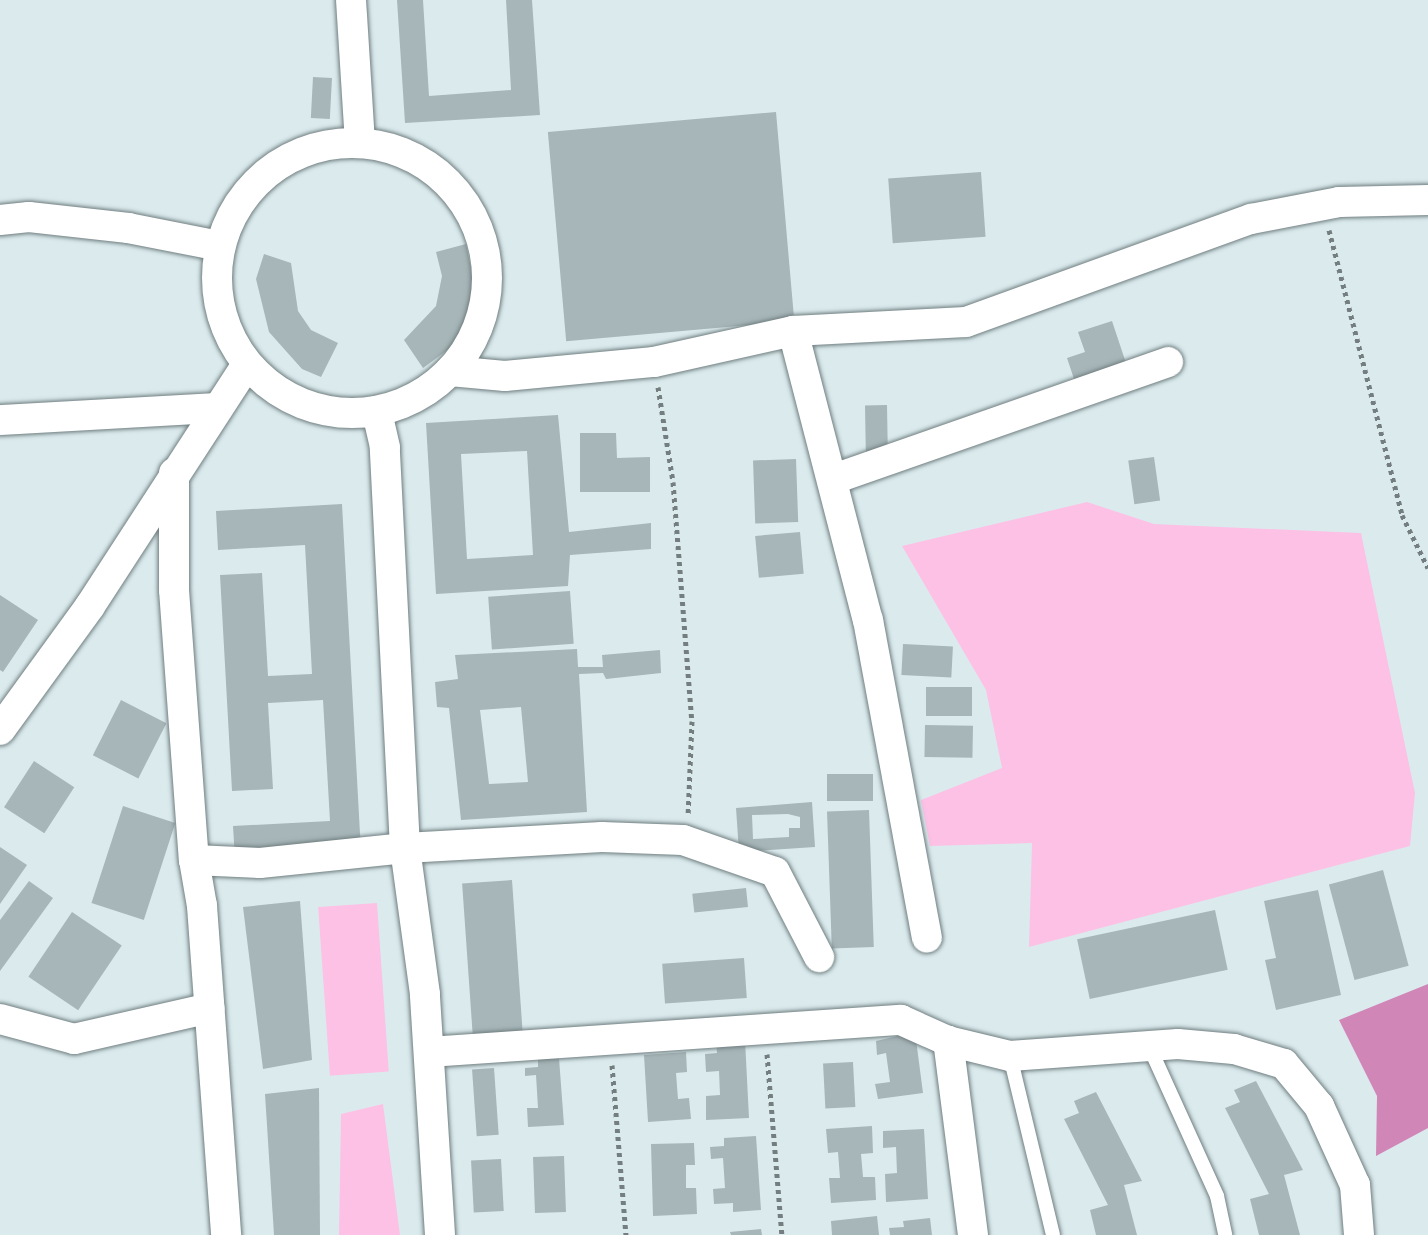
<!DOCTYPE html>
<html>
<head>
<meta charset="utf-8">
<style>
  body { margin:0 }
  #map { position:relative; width:1428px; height:1235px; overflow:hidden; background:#dbebed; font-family:Literata,serif }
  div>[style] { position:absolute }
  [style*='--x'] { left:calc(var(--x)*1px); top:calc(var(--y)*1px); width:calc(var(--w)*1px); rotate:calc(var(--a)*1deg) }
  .green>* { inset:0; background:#fdc1e6; transform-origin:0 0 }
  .forest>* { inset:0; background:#d086b6 }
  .building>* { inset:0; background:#a7b6b8; transform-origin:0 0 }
  .path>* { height:5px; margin-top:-2.5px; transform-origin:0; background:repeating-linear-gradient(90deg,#747e80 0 4px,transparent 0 8px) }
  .roads { filter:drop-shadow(0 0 2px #707e80) drop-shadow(0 0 2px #707e80) }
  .lane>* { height:14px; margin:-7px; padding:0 7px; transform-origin:7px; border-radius:7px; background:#fff }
  .street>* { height:30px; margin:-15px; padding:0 15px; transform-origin:15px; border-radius:15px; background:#fff }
  .street>.ring { margin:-15px; padding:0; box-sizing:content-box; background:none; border:30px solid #fff; border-radius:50% }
  span { translate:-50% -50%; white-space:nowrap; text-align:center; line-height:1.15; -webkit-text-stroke:6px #e9f8fa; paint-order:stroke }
</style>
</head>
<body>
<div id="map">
  <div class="green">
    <div style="clip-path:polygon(1087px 502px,1154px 524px,1361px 533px,1415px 793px,1410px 846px,1029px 947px,1032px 843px,930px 846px,921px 800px,1002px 768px,986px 690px,902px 546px)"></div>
    <div style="left:377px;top:903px;width:169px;height:59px;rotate:86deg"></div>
    <div style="clip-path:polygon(383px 1104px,400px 1235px,339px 1235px,341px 1114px)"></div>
  </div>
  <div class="forest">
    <div style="clip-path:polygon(1428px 984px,1428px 1128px,1376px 1156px,1377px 1096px,1339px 1020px)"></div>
  </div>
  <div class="building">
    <div style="clip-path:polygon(397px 0,423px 0,429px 96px,511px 90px,506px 0,532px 0,540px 115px,405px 123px)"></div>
    <div style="left:313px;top:77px;width:19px;height:41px;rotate:3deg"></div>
    <div style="left:776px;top:112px;width:210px;height:229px;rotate:85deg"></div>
    <div style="left:981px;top:172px;width:65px;height:93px;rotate:86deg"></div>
    <div style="clip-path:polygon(466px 244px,476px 292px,472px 316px,453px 346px,423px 368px,404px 340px,436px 306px,442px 276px,436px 252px)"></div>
    <div style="clip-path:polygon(264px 254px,291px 263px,298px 311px,311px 330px,338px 343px,321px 377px,302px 369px,269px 332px,256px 279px)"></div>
    <div style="clip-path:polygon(1112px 321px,1126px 363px,1074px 379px,1067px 358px,1085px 352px,1078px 332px)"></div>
    <div style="left:887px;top:405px;width:49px;height:22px;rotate:89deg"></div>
    <div style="clip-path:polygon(evenodd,558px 415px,569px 532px,651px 523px,651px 549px,570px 555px,568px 586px,436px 594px,426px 423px,558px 415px,527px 451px,533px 555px,467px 559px,461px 454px,527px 451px)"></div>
    <div style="clip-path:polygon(580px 433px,616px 433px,617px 458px,650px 457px,650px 492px,580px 492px)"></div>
    <div style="left:1154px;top:457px;width:44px;height:26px;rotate:82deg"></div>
    <div style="left:796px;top:459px;width:63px;height:43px;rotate:88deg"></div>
    <div style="clip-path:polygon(342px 504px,361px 852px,235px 859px,233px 826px,330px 821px,323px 700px,268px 703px,273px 789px,232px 791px,220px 575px,262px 573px,268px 676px,312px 674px,305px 545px,218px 550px,216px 511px)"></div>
    <div style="left:800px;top:532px;width:42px;height:45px;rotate:85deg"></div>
    <div style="left:570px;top:591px;width:53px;height:82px;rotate:86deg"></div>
    <div style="clip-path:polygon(0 595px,38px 620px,3px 672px,0 670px)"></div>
    <div style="left:903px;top:644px;width:50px;height:31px;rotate:3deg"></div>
    <div style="clip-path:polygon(evenodd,577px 649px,578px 667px,603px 667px,602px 655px,660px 650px,661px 673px,606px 679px,603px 673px,579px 674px,587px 812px,461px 820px,449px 708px,437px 707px,435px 682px,458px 679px,455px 655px,577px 649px,521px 707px,528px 782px,489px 784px,480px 710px,521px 707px)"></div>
    <div style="left:926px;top:687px;width:46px;height:29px"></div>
    <div style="left:121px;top:700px;width:51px;height:62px;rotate:27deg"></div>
    <div style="left:925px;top:725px;width:48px;height:32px;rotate:1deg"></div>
    <div style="left:34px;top:761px;width:48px;height:55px;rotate:33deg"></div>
    <div style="left:827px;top:774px;width:46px;height:27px"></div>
    <div style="clip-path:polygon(evenodd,812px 802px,815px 847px,739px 852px,736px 808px,812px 802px,788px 814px,800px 817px,800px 828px,789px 828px,789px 837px,753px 839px,752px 815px,788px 814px)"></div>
    <div style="left:123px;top:806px;width:55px;height:102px;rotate:18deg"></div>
    <div style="left:869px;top:810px;width:137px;height:42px;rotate:88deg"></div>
    <div style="clip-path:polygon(0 847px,27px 865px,0 904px)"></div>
    <div style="left:1383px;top:870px;width:99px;height:56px;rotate:75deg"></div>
    <div style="left:512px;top:880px;width:153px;height:50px;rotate:86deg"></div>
    <div style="clip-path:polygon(29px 881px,53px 898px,0 971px,0 920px)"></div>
    <div style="left:746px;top:888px;width:19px;height:54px;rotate:84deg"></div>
    <div style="clip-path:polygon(1318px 890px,1341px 995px,1276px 1010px,1265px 960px,1276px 958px,1264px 901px)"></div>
    <div style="clip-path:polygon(300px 901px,312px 1060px,263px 1069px,243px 907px)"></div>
    <div style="left:1215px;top:910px;width:61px;height:141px;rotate:78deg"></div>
    <div style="left:72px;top:912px;width:60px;height:78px;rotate:34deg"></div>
    <div style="left:744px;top:958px;width:40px;height:82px;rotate:86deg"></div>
    <div style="clip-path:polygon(915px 1032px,923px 1093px,878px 1099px,875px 1084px,890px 1082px,886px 1053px,877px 1055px,876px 1041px)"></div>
    <div style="clip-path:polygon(745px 1040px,749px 1118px,706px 1120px,706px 1096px,720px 1095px,719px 1071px,706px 1072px,705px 1054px,717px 1053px,716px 1041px)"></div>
    <div style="clip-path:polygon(686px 1052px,687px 1072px,676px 1073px,678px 1099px,689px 1098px,691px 1119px,648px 1122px,644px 1055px)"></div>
    <div style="clip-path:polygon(559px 1058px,564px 1125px,528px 1127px,527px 1108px,538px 1108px,536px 1075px,525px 1076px,525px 1068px,538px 1067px,538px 1059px)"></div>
    <div style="left:853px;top:1062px;width:45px;height:30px;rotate:87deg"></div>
    <div style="left:494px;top:1068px;width:67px;height:22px;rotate:86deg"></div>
    <div style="clip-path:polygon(1256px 1081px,1303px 1170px,1284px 1175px,1300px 1235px,1259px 1235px,1250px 1199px,1269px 1194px,1225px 1108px,1240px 1102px,1234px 1090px)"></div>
    <div style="clip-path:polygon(319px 1088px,320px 1235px,274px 1235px,265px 1094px)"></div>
    <div style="clip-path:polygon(1096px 1092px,1142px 1181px,1124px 1185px,1137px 1235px,1096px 1235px,1090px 1210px,1108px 1205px,1064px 1119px,1079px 1113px,1074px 1101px)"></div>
    <div style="clip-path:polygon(872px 1126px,873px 1153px,861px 1154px,863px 1177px,875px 1177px,876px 1200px,831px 1203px,829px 1178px,840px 1178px,838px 1152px,828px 1153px,826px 1129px)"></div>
    <div style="clip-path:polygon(924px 1129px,928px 1199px,886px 1202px,885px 1174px,897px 1173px,896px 1147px,883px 1148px,883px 1131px)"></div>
    <div style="clip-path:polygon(756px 1136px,761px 1210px,733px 1212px,733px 1203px,714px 1204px,713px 1189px,725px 1188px,723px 1158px,711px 1159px,710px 1147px,724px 1146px,724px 1138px)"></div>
    <div style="clip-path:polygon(694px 1143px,695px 1165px,686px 1165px,686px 1188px,696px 1188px,697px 1214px,653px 1216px,651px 1144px)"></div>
    <div style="left:564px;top:1156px;width:56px;height:31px;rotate:88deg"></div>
    <div style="left:501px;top:1159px;width:52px;height:30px;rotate:87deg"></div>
    <div style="clip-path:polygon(877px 1216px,879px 1235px,832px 1235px,831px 1221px)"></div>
    <div style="clip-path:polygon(930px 1218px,932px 1235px,890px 1235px,889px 1228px,904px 1227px,903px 1221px)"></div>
    <div style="clip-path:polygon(761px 1229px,762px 1235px,731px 1235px,730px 1232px)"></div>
  </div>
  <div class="path">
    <div style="--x:1329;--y:230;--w:294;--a:75.6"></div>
    <div style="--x:1402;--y:515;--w:59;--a:63.9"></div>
    <div style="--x:658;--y:387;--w:96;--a:81"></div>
    <div style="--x:673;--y:482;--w:240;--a:85.5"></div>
    <div style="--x:692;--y:721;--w:94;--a:92.4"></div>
    <div style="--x:767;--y:1054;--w:182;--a:85.3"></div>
    <div style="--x:612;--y:1065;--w:171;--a:85.3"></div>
  </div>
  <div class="roads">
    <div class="lane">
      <div style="--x:1149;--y:1046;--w:165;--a:65.6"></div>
      <div style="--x:1217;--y:1196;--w:40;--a:78"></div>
      <div style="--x:1010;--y:1056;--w:184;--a:76.5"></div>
    </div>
    <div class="street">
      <div style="--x:351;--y:0;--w:143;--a:86.4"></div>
      <div class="ring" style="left:217px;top:143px;width:240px;height:240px"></div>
      <div style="--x:0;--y:220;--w:29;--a:-6"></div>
      <div style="--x:29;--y:217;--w:100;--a:6.3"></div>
      <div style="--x:128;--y:228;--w:94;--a:11.1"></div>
      <div style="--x:793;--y:331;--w:299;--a:75.5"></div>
      <div style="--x:868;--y:620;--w:323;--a:79.5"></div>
      <div style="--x:450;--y:371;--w:55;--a:5.2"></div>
      <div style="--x:505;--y:376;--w:150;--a:-5.4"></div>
      <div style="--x:654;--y:362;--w:142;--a:-12.6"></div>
      <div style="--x:793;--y:331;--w:173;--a:-3"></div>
      <div style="--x:966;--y:322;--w:303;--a:-19.9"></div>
      <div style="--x:1251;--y:219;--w:90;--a:-10.9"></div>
      <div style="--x:1339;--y:202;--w:89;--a:-1.3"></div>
      <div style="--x:0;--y:420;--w:216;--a:-3.2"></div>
      <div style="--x:174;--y:473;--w:117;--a:90"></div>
      <div style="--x:174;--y:590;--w:271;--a:85.8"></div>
      <div style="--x:194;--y:860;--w:66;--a:2.6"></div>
      <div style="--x:260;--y:863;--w:146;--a:-5.9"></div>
      <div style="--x:405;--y:848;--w:401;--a:-92.9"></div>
      <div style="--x:385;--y:447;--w:37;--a:-103"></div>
      <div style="--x:834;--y:479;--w:354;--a:-19.3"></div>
      <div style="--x:0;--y:730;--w:153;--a:-54"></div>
      <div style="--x:90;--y:606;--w:288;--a:-57"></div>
      <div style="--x:194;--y:860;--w:47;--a:80.1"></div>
      <div style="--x:202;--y:906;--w:330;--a:85.8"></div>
      <div style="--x:0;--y:1019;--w:77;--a:15.1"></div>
      <div style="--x:74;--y:1039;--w:139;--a:-12.8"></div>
      <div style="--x:429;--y:1052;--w:473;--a:-3.9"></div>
      <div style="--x:901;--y:1020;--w:51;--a:24.1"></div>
      <div style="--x:440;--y:1235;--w:241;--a:-93.6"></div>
      <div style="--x:425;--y:994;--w:147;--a:-97.8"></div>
      <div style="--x:405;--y:848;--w:197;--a:-3.2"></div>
      <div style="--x:602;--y:837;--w:81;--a:2.1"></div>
      <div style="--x:683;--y:840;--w:97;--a:19.2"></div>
      <div style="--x:775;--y:872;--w:96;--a:62.6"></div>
      <div style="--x:973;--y:1235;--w:196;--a:-97.3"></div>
      <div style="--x:948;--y:1041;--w:64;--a:13.6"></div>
      <div style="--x:1010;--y:1056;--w:168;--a:-4.1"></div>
      <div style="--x:1178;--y:1044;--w:56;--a:5.1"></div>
      <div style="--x:1234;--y:1049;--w:52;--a:16.7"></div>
      <div style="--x:1284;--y:1064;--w:55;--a:50.2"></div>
      <div style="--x:1319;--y:1106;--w:87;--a:65.5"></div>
      <div style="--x:1355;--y:1185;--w:50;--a:85.4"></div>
    </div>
  </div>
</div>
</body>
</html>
